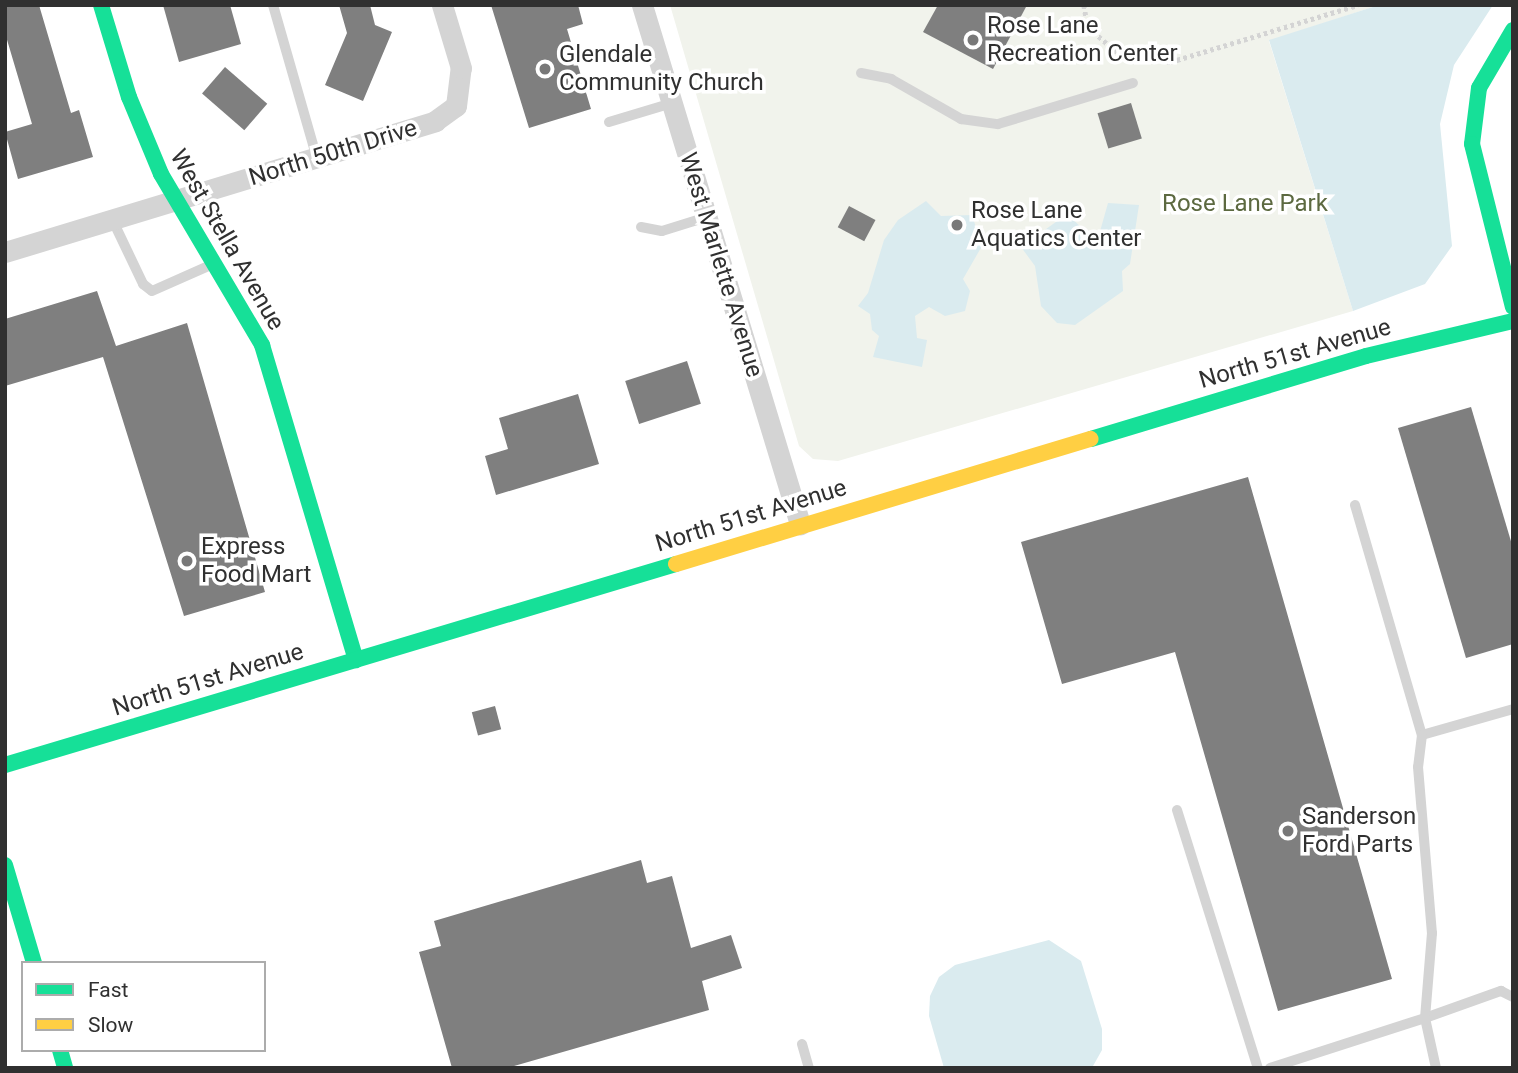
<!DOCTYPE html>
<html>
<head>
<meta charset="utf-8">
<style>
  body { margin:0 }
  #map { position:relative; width:1518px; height:1073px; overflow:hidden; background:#fff; font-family:Roboto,sans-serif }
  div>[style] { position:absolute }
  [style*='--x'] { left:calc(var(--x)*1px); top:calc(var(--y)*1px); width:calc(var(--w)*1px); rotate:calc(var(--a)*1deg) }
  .green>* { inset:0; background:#f1f3ec }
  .water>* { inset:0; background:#daebef }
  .building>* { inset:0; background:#7f7f7f; transform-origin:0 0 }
  .path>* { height:4.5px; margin-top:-2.25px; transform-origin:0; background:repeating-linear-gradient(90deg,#d4d4d4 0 3.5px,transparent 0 7px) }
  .lane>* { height:10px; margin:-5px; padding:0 5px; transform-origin:5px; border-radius:5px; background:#d4d4d4 }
  .street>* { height:21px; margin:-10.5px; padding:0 10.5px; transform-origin:10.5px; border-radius:10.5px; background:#d4d4d4 }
  .fast>* { height:16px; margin:-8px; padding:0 8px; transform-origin:8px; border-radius:8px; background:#16e098 }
  .slow>* { height:16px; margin:-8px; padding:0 8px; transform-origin:8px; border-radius:8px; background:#ffcf43 }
  .dots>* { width:19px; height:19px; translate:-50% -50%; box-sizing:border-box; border:4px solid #fff; border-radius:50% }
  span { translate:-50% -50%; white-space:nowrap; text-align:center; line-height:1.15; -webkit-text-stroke:7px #fff; paint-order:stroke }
  .poi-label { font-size:24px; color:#303030 }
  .left { translate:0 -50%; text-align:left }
  .street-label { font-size:24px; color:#303030 }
  .park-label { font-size:24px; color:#5c6940 }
  .frame { position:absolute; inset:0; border:7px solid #303030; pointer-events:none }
  .legend { position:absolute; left:21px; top:961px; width:245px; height:91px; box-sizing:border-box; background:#fff; border:2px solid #acacac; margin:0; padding:9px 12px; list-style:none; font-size:21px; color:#303030 }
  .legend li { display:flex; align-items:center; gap:14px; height:35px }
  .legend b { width:35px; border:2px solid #acacac }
</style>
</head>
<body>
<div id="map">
  <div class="green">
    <div style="clip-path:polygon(670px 5px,1379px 5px,1269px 41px,1353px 311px,838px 461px,813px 459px,799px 446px)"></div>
  </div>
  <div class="water">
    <div style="clip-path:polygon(1379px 5px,1493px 5px,1454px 65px,1440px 124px,1452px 246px,1425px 284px,1353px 311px,1269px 40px)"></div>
    <div style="clip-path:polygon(926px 201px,941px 216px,972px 215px,982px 246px,963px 279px,970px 291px,965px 311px,945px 316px,929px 307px,915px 316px,917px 338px,927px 340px,922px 367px,873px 357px,879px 336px,872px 330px,870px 314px,858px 306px,868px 293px,884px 240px,898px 220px)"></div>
    <div style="clip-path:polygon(1108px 203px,1139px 205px,1130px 264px,1122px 271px,1123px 291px,1075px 325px,1057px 323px,1041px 306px,1035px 266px,1021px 247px,1067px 214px,1097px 242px)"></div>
    <div style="clip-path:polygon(1049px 940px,1081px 961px,1102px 1029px,1102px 1050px,1093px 1066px,944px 1068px,929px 1016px,930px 996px,939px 977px,955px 965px)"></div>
  </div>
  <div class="building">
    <div style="clip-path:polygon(5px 5px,39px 5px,71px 113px,79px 110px,93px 157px,18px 179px,5px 132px,32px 124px,5px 33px)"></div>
    <div style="clip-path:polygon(163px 5px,230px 5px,241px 44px,179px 62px)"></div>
    <div style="clip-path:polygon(339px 5px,370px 5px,375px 25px,392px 32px,363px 101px,325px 85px,347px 33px)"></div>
    <div style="clip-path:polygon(491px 5px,578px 5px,583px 24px,567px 29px,591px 109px,529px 128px)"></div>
    <div style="clip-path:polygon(938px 5px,1027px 5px,993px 69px,923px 32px)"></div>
    <div style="left:225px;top:67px;width:56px;height:35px;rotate:41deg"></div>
    <div style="left:1131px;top:103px;width:37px;height:35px;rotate:73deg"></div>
    <div style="left:849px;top:206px;width:30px;height:24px;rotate:28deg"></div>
    <div style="clip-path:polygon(97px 291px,116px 346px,187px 323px,265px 592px,184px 616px,103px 357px,5px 386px,5px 319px)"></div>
    <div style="left:687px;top:361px;width:45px;height:65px;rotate:72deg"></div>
    <div style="clip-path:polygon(578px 394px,599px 464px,496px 495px,485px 456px,508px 449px,499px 418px)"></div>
    <div style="clip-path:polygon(1471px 407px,1513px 548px,1513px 644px,1466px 658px,1398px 428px)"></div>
    <div style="clip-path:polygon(1248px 477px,1392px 979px,1278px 1011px,1175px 652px,1062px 684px,1021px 542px)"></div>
    <div style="left:495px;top:706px;width:24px;height:24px;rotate:75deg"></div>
    <div style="clip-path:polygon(641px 860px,647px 883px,672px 876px,691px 948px,731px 935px,742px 968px,702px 981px,709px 1010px,507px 1068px,452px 1068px,419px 952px,441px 946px,434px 921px)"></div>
  </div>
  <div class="path">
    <div style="--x:1084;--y:5;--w:22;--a:80"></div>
    <div style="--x:1088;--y:27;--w:41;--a:41.1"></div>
    <div style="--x:1119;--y:54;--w:52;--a:8.9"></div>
    <div style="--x:1170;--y:62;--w:196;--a:-16.9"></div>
  </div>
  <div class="lane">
    <div style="--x:273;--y:5;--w:159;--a:74"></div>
    <div style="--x:861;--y:73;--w:31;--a:11"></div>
    <div style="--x:891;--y:79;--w:81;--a:29.7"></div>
    <div style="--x:961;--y:119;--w:37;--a:8"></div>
    <div style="--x:998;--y:124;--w:141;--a:-16.9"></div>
    <div style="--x:609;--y:122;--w:66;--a:-16.8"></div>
    <div style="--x:113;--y:221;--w:70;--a:64.5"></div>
    <div style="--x:143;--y:284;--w:11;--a:38"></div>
    <div style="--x:152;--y:291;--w:67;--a:-23.9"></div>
    <div style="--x:641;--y:227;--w:21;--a:11"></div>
    <div style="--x:662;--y:231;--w:47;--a:-17.3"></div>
    <div style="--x:1355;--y:505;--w:240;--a:73.8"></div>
    <div style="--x:1422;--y:735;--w:95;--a:-15.9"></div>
    <div style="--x:1422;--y:735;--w:32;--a:97"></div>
    <div style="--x:1418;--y:767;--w:167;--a:85.2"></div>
    <div style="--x:1432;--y:933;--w:85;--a:94.7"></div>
    <div style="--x:1425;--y:1018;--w:81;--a:-19.6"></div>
    <div style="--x:1501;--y:991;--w:13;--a:27"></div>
    <div style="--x:1177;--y:810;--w:270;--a:72.6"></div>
    <div style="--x:802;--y:1044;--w:25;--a:74"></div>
    <div style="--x:1270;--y:1068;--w:163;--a:-17.9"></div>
    <div style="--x:1425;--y:1018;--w:51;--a:77.6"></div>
  </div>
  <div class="street">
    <div style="--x:642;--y:5;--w:543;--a:73.07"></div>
    <div style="--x:5;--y:252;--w:450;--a:-16.9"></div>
    <div style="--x:435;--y:121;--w:26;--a:-36"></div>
    <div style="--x:456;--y:106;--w:38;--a:-83"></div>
    <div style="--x:461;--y:68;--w:66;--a:-106.8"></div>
  </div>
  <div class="fast">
    <div style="--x:101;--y:5;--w:96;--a:73.1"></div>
    <div style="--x:129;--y:97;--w:83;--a:67.4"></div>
    <div style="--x:161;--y:174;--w:199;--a:59.4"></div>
    <div style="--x:262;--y:345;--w:329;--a:73.4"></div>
    <div style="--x:1513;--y:30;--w:67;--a:120.4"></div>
    <div style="--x:1479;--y:88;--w:56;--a:97.1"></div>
    <div style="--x:1472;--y:144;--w:168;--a:75.9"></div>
    <div style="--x:1091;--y:439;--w:287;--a:-16.8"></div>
    <div style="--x:1366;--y:356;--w:151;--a:-13.4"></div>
    <div style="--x:5;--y:765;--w:700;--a:-16.68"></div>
    <div style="--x:5;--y:865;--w:102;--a:73.5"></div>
    <div style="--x:60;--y:1050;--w:19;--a:74"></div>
  </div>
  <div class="slow">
    <div style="--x:676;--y:564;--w:433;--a:-16.8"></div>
  </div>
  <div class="dots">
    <div style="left:973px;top:40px;background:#787878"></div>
    <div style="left:545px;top:69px;background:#787878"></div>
    <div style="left:957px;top:225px;background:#787878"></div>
    <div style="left:187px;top:561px;background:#787878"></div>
    <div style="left:1288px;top:831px;background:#787878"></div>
  </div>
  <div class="poi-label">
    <span class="left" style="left:987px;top:40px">Rose Lane<br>Recreation Center</span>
    <span class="left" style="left:559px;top:69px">Glendale<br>Community Church</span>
    <span class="left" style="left:971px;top:225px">Rose Lane<br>Aquatics Center</span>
    <span class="left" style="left:201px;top:561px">Express<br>Food Mart</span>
    <span class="left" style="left:1302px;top:831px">Sanderson<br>Ford Parts</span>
  </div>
  <div class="street-label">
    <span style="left:333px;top:153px;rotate:-17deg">North 50th Drive</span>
    <span style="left:227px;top:240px;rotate:60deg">West Stella Avenue</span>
    <span style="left:721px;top:265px;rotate:73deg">West Marlette Avenue</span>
    <span style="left:1295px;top:354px;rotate:-16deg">North 51st Avenue</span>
    <span style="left:751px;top:516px;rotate:-17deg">North 51st Avenue</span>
    <span style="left:208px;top:680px;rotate:-17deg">North 51st Avenue</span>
  </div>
  <div class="park-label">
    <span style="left:1245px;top:204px">Rose Lane Park</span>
  </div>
  <div class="frame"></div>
  <ul class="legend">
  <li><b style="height:9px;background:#16e098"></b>Fast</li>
  <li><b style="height:9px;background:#ffcf43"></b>Slow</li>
  </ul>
</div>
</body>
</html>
